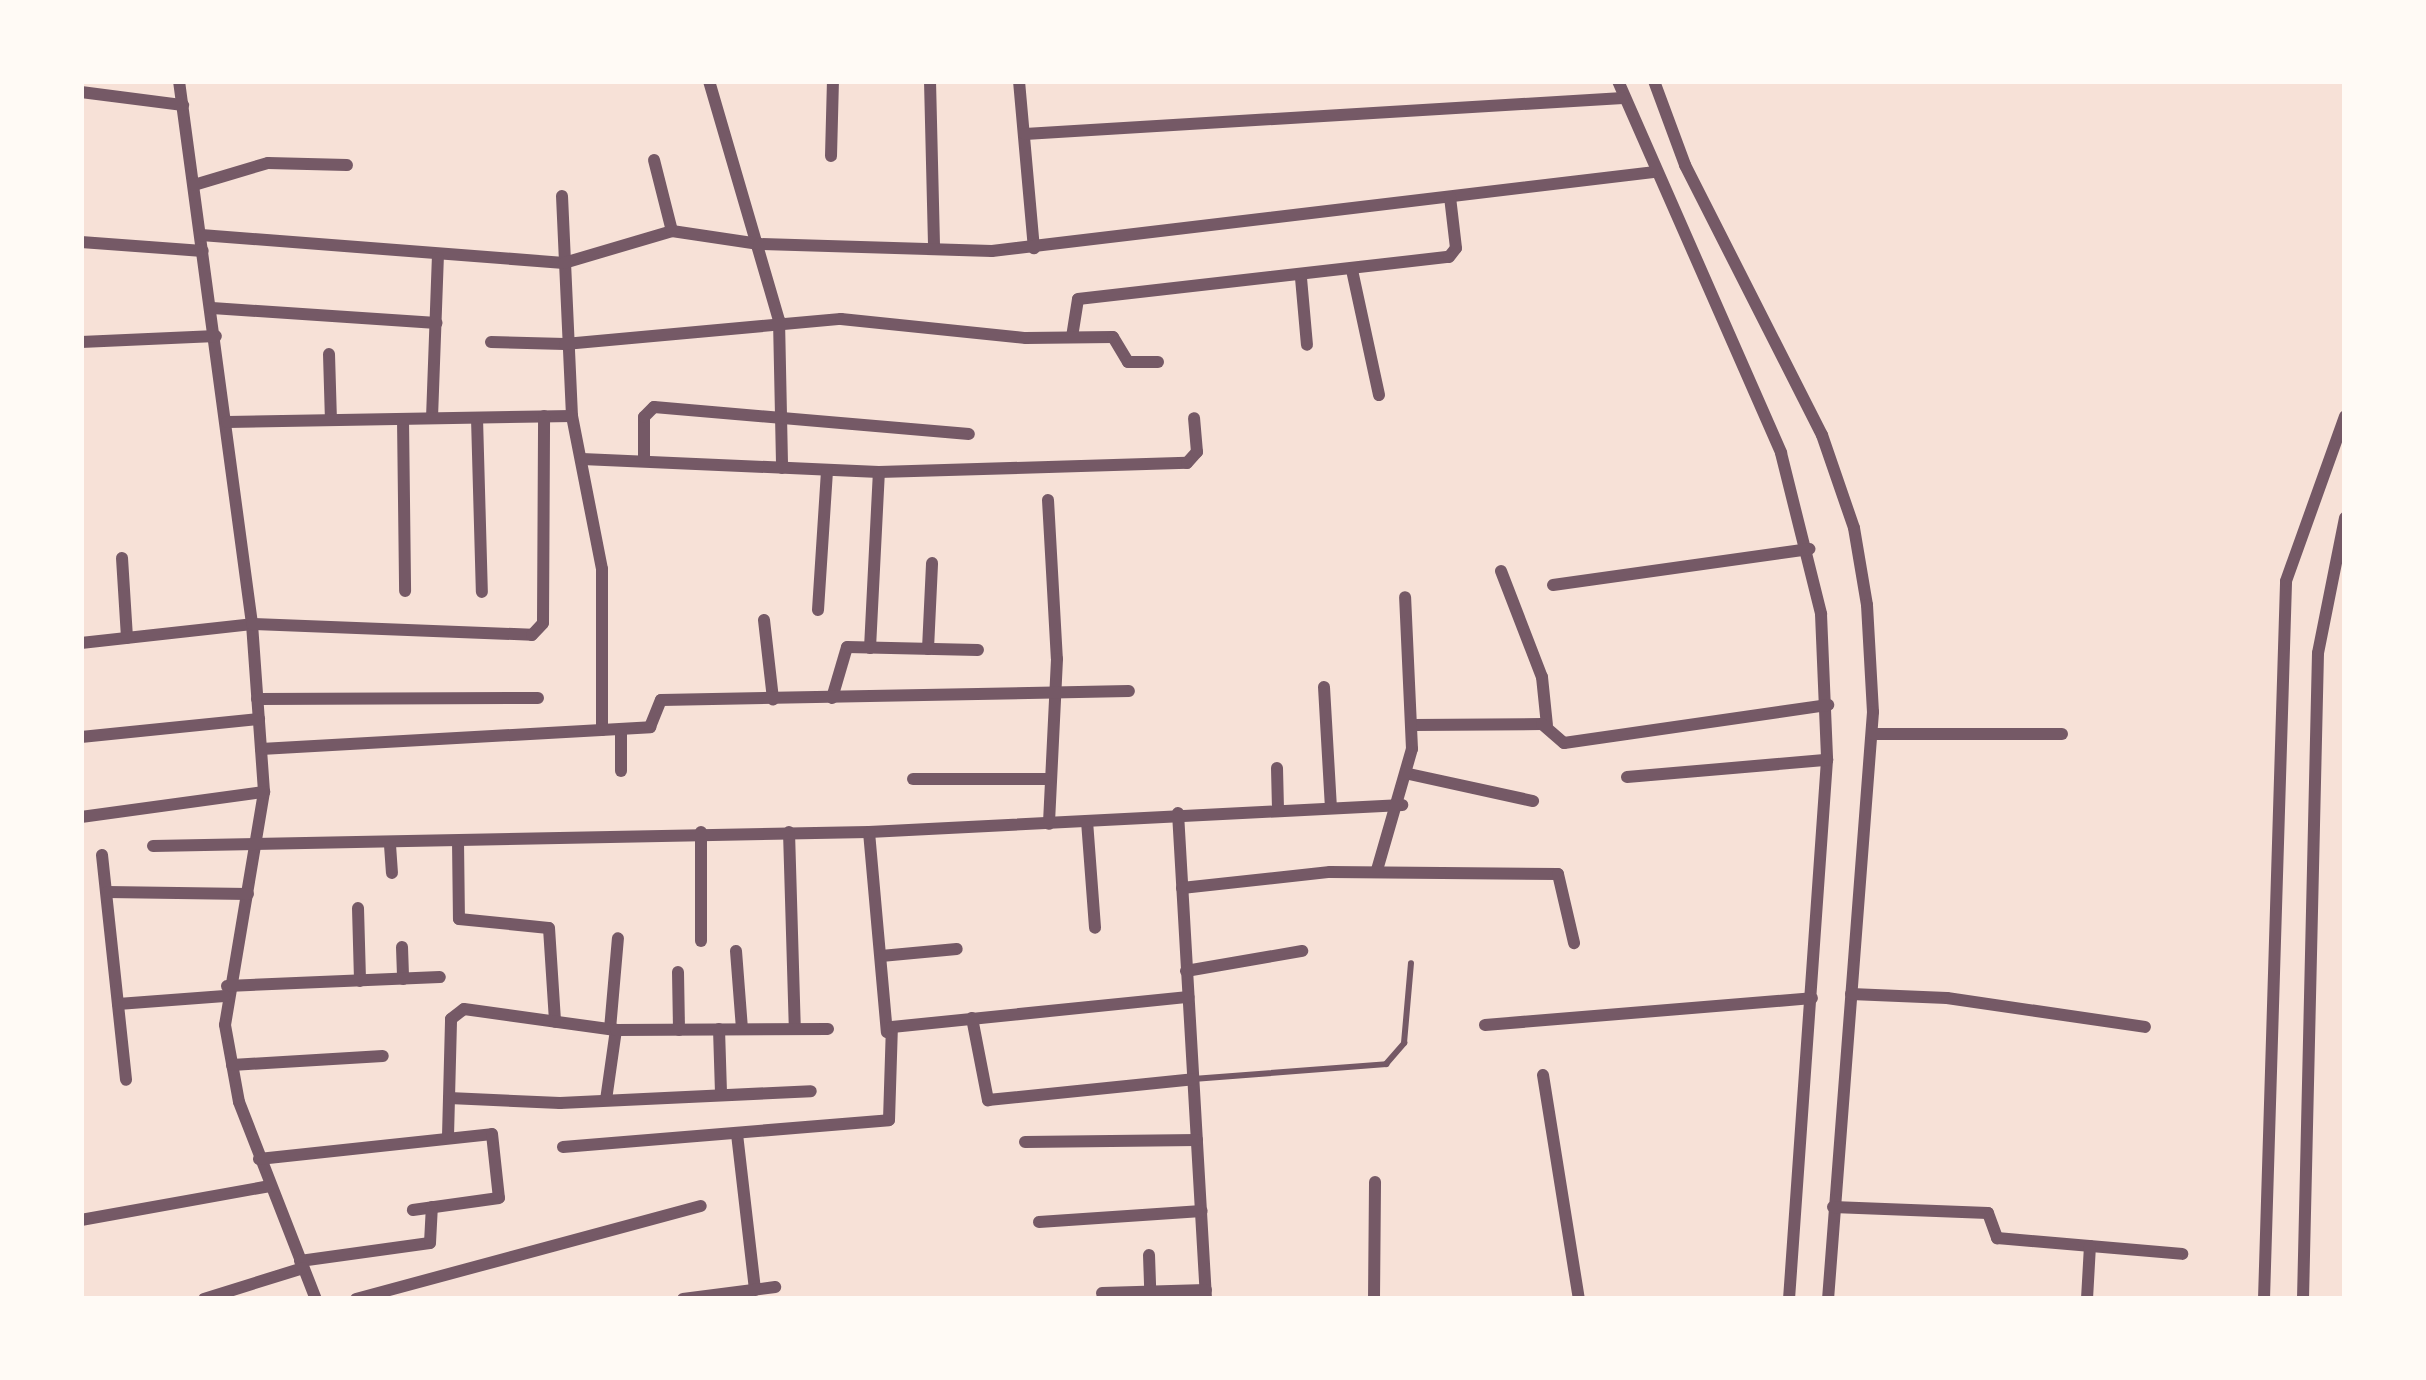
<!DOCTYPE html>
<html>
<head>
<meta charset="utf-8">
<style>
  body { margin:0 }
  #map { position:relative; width:2426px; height:1380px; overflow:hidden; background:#f7e1d7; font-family:"Alegreya Sans",sans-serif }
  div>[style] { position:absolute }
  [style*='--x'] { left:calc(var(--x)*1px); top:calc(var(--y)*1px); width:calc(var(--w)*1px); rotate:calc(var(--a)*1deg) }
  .service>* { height:6px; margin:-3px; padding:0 3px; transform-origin:3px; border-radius:3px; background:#755966 }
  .minor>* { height:12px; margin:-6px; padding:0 6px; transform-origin:6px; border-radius:6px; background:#755966 }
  span { translate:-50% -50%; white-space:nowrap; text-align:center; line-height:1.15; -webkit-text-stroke:12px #fffaf5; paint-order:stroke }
  .frame { position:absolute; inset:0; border:84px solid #fffaf5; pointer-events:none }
</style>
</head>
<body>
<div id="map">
  <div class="service">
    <div style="--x:1193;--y:1079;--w:194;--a:-4.4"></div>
    <div style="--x:1386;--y:1064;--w:28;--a:-49"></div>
    <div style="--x:1404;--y:1043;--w:80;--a:-85"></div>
  </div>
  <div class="minor">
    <div style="--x:179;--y:81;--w:548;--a:82.34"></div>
    <div style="--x:252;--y:624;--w:168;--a:85.9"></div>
    <div style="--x:264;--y:792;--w:236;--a:99.5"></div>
    <div style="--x:225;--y:1025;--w:78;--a:79.7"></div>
    <div style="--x:239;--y:1102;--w:212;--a:68.7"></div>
    <div style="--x:709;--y:81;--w:249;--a:73.7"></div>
    <div style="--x:779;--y:320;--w:148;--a:88.8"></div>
    <div style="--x:930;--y:81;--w:167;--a:88.6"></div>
    <div style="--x:1019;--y:81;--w:168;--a:84.9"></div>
    <div style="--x:1618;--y:81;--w:406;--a:66.3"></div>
    <div style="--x:1781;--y:453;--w:166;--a:76"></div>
    <div style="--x:1821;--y:614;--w:146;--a:87.6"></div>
    <div style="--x:1827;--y:760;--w:540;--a:94.03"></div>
    <div style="--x:1654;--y:81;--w:90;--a:69.7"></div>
    <div style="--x:1685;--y:165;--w:303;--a:63.1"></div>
    <div style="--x:1822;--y:435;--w:98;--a:71"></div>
    <div style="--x:1854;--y:528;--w:78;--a:80.4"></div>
    <div style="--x:1867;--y:605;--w:107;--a:86.8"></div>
    <div style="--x:1873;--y:712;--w:589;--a:94.38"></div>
    <div style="--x:81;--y:92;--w:103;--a:7.3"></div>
    <div style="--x:1025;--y:134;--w:599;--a:-3.45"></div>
    <div style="--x:831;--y:156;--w:75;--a:-88.5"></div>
    <div style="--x:654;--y:160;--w:73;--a:75.8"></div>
    <div style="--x:194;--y:185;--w:77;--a:-16.6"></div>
    <div style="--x:268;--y:163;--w:79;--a:1.5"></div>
    <div style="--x:562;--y:196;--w:220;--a:87.4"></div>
    <div style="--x:572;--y:416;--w:156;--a:78.9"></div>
    <div style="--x:602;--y:569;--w:161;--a:90"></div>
    <div style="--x:201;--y:235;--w:364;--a:4.4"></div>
    <div style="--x:564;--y:263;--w:113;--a:-16.5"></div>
    <div style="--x:672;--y:231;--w:88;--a:8.5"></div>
    <div style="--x:759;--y:244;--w:233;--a:1.7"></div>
    <div style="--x:992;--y:251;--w:668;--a:-6.8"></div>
    <div style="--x:81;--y:242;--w:122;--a:4.2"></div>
    <div style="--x:1352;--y:270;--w:128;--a:77.8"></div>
    <div style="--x:1301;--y:278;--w:67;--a:84.9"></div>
    <div style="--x:212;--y:308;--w:225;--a:3.8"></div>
    <div style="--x:1072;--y:337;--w:38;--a:-81"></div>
    <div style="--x:1078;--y:299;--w:373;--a:-6.5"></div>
    <div style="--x:1449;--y:257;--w:11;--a:-52"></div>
    <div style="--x:1456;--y:248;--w:51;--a:-96.7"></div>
    <div style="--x:81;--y:342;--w:135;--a:-2.5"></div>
    <div style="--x:491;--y:342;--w:74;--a:1.5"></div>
    <div style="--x:565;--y:344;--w:277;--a:-5.2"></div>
    <div style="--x:841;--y:319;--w:186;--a:5.9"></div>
    <div style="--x:1026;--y:338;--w:87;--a:-0.7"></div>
    <div style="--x:1113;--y:337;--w:29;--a:59"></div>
    <div style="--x:1128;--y:362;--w:30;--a:0"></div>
    <div style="--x:329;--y:354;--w:66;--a:88.3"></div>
    <div style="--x:432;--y:418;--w:160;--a:-87.9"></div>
    <div style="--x:477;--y:418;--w:174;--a:88.4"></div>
    <div style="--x:403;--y:419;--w:172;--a:89.3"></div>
    <div style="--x:227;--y:422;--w:345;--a:-1"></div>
    <div style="--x:582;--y:459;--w:297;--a:2.5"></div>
    <div style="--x:879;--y:472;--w:308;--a:-1.7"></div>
    <div style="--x:1187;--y:463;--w:15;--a:-48"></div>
    <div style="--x:1197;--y:452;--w:34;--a:-95"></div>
    <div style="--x:644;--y:461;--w:44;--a:-90"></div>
    <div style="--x:644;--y:417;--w:14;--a:-45"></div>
    <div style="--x:654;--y:407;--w:316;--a:4.9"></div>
    <div style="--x:1048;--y:500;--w:159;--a:86.8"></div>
    <div style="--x:1057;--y:659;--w:165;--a:92.8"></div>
    <div style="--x:122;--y:558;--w:80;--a:86.4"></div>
    <div style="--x:1501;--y:571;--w:114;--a:68.9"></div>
    <div style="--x:1542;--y:677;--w:48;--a:84.1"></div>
    <div style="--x:1553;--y:585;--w:259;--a:-8"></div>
    <div style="--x:818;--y:610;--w:140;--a:-86.3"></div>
    <div style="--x:764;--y:620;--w:80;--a:83.5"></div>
    <div style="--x:81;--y:643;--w:172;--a:-6.3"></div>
    <div style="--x:252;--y:624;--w:280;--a:2.2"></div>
    <div style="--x:532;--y:635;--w:16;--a:-47"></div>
    <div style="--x:543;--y:623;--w:207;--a:-89.7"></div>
    <div style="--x:870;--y:648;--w:176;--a:-87.1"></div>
    <div style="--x:928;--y:649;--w:86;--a:-87.3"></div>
    <div style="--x:1324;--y:687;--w:121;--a:86.7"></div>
    <div style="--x:832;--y:698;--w:53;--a:-73.6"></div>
    <div style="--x:847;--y:647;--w:131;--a:1.3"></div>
    <div style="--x:257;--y:699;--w:281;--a:-0.2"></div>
    <div style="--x:1414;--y:725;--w:128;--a:-0.4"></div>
    <div style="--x:1542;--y:724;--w:29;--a:41"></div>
    <div style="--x:1564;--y:743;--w:267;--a:-8.2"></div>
    <div style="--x:621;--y:729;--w:42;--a:90"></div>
    <div style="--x:1872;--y:734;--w:190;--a:0"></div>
    <div style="--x:81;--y:737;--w:179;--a:-5.8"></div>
    <div style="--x:261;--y:749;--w:390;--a:-3.2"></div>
    <div style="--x:650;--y:727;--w:29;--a:-68"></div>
    <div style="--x:661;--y:700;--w:468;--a:-1.1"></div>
    <div style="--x:1277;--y:768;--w:42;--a:88.6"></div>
    <div style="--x:1409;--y:774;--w:127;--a:12.3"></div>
    <div style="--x:1627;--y:777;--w:201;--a:-4.9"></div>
    <div style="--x:913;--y:779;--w:134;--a:0"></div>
    <div style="--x:1178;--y:813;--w:487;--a:86.7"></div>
    <div style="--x:81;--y:817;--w:185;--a:-7.8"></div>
    <div style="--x:1087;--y:821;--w:107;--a:85.7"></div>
    <div style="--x:789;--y:832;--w:197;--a:88.3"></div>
    <div style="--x:869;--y:832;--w:201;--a:84.9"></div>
    <div style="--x:458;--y:841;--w:78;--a:89.3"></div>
    <div style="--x:459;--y:919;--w:90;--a:5.7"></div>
    <div style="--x:549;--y:928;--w:94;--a:86.3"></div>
    <div style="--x:390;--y:845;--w:28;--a:86"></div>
    <div style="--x:153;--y:846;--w:716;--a:-1.12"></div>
    <div style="--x:869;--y:832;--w:534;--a:-2.9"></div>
    <div style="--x:102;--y:855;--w:226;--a:83.9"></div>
    <div style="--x:1377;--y:870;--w:126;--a:-73.9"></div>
    <div style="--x:1412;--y:749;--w:152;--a:-92.6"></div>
    <div style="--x:1182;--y:888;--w:149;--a:-6.2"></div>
    <div style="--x:1330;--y:872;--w:228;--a:0.5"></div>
    <div style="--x:1558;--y:874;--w:71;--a:76.9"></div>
    <div style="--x:107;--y:892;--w:141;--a:0.8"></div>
    <div style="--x:358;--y:908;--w:73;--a:88.4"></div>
    <div style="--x:701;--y:941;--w:109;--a:-90"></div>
    <div style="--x:402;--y:947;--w:32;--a:88"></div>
    <div style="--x:736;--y:951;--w:78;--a:85.6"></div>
    <div style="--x:881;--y:956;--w:76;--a:-5.3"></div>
    <div style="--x:1186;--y:971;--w:118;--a:-9.8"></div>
    <div style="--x:678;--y:972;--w:58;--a:89"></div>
    <div style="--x:227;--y:986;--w:213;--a:-2.4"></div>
    <div style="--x:1851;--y:994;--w:96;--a:2.4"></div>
    <div style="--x:1947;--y:998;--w:200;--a:8.3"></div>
    <div style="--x:118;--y:1004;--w:107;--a:-4.3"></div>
    <div style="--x:972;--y:1018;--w:84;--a:79"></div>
    <div style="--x:988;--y:1100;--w:206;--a:-5.8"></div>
    <div style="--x:1485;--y:1025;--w:328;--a:-4.7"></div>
    <div style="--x:610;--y:1029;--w:91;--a:-85"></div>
    <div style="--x:719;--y:1029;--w:64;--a:88.2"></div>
    <div style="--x:232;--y:1065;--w:151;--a:-3.4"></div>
    <div style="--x:1543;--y:1075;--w:227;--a:80.9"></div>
    <div style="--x:449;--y:1098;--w:111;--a:2.6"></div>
    <div style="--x:560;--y:1103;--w:251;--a:-2.7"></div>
    <div style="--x:606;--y:1100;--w:71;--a:-81.9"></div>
    <div style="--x:737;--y:1134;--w:157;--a:83.4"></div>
    <div style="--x:448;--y:1136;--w:117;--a:-88.5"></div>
    <div style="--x:451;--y:1019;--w:16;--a:-38"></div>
    <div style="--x:464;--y:1009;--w:153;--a:7.9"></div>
    <div style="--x:616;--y:1030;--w:212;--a:-0.3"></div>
    <div style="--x:1025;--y:1142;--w:172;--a:-0.7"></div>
    <div style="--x:563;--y:1147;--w:327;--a:-4.7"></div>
    <div style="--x:889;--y:1120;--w:93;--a:-88.2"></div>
    <div style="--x:892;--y:1027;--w:298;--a:-5.8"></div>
    <div style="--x:259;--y:1159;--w:234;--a:-6.1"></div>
    <div style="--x:492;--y:1134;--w:64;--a:83.8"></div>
    <div style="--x:499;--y:1198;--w:87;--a:172.1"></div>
    <div style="--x:1833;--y:1207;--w:155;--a:2.2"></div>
    <div style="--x:1988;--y:1213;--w:27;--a:70"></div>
    <div style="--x:1997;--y:1238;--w:186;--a:4.9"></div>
    <div style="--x:81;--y:1220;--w:192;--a:-10.2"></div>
    <div style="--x:1039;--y:1222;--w:163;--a:-3.9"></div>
    <div style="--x:1149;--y:1255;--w:37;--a:88"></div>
    <div style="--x:300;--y:1261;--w:131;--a:-7.9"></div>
    <div style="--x:430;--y:1243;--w:36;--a:-87"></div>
    <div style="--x:1102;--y:1293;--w:104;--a:-1.7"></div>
    <div style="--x:204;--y:1299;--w:104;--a:-17.4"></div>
    <div style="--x:356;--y:1299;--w:357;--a:-15.1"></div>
    <div style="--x:683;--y:1299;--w:93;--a:-7.4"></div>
    <div style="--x:1374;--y:1299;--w:117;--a:-89.5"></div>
    <div style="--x:2087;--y:1299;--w:53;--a:-86.8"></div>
    <div style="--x:2264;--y:1299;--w:718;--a:-88.24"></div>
    <div style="--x:2286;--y:581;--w:175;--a:-70.3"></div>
    <div style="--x:2303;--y:1299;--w:646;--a:-88.67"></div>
    <div style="--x:2318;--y:653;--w:138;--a:-78.7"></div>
  </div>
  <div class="frame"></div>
</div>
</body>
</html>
